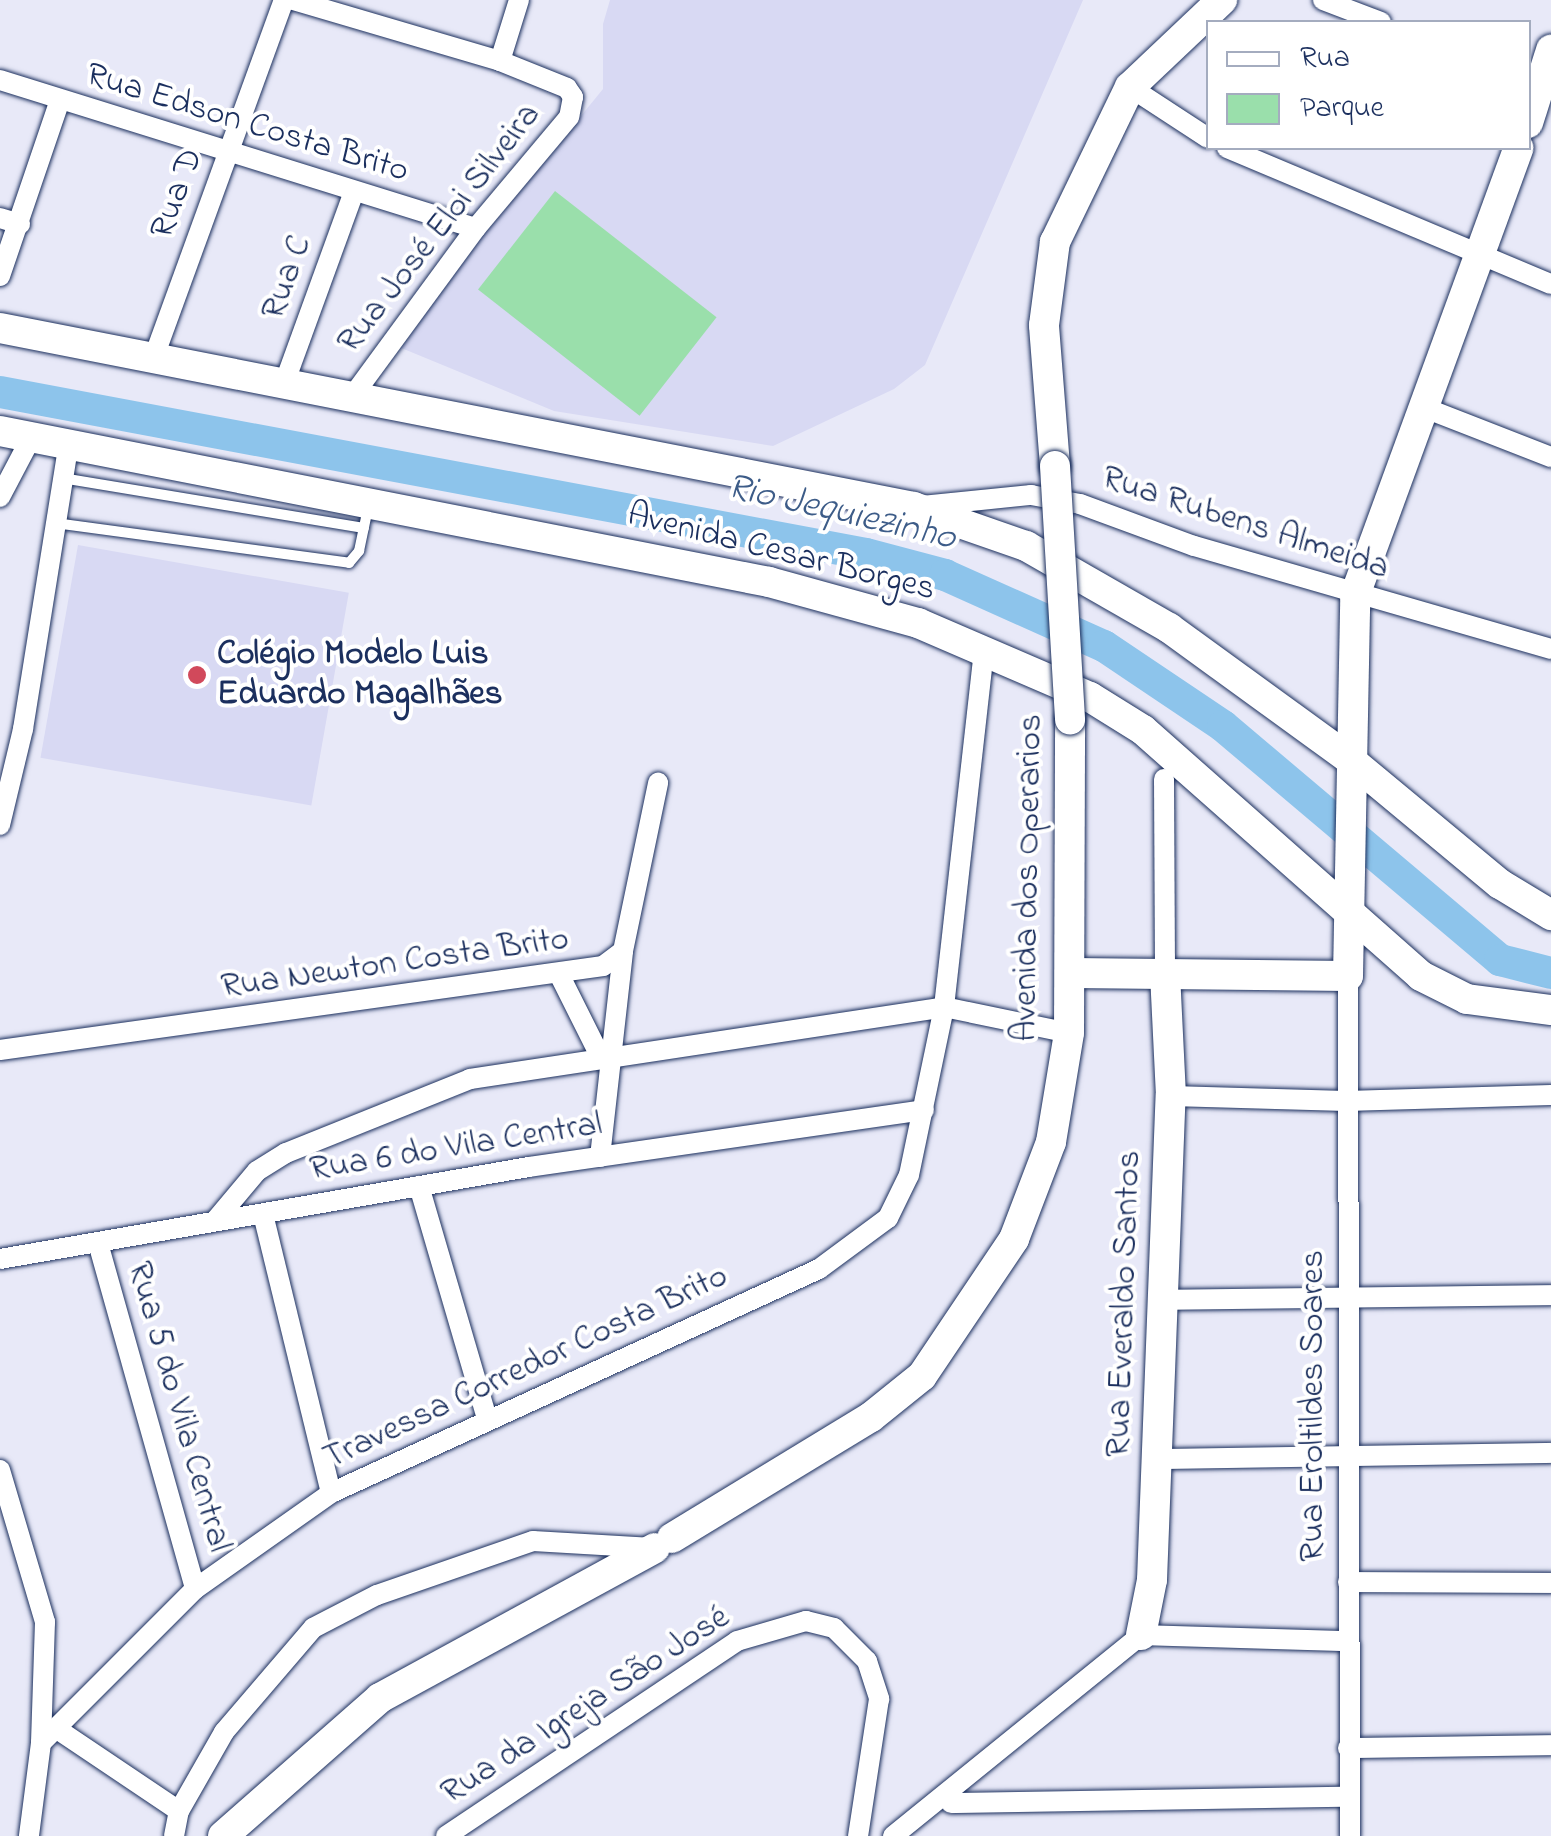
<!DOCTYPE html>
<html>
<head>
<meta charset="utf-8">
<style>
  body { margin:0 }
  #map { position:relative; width:1551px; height:1836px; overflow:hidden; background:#e8e9f8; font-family:"Indie Flower",sans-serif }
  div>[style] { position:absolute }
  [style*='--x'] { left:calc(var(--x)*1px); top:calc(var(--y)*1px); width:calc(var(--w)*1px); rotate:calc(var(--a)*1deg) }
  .built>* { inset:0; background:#d8d9f3; transform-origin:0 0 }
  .green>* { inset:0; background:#9adfab; transform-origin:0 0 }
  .river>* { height:32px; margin:-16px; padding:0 16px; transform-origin:16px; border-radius:16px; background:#8dc4eb }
  .roads { filter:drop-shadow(0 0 2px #1b2f5e) drop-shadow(0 0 2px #1b2f5e) }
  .lane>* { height:10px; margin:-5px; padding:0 5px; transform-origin:5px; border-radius:5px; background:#fff }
  .street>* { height:20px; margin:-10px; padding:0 10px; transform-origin:10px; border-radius:10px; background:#fff }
  .secondary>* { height:30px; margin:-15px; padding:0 15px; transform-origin:15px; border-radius:15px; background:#fff }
  .bridges { filter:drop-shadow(0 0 2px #1b2f5e) drop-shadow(0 0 2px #1b2f5e) }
  .secondary-bridge>* { height:30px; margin:-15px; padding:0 15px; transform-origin:15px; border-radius:15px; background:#fff }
  .dots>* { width:28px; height:28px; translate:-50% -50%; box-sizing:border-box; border:5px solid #fff; border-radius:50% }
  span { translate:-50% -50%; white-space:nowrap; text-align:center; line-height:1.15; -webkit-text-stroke:8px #fff; paint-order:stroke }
  .street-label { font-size:35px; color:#1b2f5e }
  .poi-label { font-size:35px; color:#1b2f5e; font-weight:700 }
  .left { translate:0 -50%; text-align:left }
  .water-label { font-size:38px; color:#3d5c88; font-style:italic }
  .legend { position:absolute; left:1206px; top:20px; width:325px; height:130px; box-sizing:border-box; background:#fff; border:2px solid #a4acbf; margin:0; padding:12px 18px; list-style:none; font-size:30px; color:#1b2f5e }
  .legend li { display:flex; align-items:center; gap:20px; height:50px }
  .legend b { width:50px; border:2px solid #a4acbf }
</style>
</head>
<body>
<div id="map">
  <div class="built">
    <div style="clip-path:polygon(610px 0,1083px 0,925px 365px,894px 389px,773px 446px,554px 411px,394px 345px,603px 89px,603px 24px)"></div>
    <div style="left:78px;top:545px;width:275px;height:216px;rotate:10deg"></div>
  </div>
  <div class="green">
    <div style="left:555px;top:191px;width:205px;height:125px;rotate:38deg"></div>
  </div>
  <div class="river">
    <div style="--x:0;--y:392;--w:881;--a:10.6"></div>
    <div style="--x:866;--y:554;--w:82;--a:14.9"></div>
    <div style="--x:945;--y:575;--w:174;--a:24.1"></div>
    <div style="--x:1104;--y:646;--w:143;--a:33.9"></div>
    <div style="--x:1223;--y:726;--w:363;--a:40.2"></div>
    <div style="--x:1500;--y:960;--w:53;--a:14.3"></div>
  </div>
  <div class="roads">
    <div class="lane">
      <div style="--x:62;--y:478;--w:306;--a:9.4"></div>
      <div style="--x:55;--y:523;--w:297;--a:7.7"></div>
      <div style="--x:349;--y:563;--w:16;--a:-50"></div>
      <div style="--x:359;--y:551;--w:44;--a:-78.2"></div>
    </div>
    <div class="street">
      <div style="--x:293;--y:0;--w:216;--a:16.4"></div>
      <div style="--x:500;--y:61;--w:72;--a:21.9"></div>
      <div style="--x:567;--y:88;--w:11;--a:56"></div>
      <div style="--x:573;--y:97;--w:20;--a:101"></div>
      <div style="--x:569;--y:117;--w:145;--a:130"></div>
      <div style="--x:476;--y:228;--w:211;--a:126.3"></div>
      <div style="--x:1323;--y:0;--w:62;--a:20.8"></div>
      <div style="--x:500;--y:61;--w:64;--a:-72.7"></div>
      <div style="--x:0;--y:80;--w:498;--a:17.3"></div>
      <div style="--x:1130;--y:87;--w:93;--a:33.2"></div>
      <div style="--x:1227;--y:148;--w:351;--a:22.8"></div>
      <div style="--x:0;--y:218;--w:21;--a:17"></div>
      <div style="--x:0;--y:276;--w:186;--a:-71.2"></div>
      <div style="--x:155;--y:354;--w:377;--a:-70"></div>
      <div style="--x:284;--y:384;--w:202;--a:-70"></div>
      <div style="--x:1420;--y:406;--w:141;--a:21.3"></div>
      <div style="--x:0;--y:497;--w:69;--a:-62.3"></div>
      <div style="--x:922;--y:506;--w:110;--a:-5.8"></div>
      <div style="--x:1031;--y:495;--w:50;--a:10.4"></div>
      <div style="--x:1080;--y:504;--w:121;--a:20.2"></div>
      <div style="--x:1194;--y:546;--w:372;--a:16.1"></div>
      <div style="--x:1164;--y:779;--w:195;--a:89.7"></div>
      <div style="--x:0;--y:825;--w:99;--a:-76.5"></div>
      <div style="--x:23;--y:729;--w:290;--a:-80.9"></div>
      <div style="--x:559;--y:974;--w:92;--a:63.4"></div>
      <div style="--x:1348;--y:976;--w:860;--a:89.87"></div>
      <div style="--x:0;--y:1050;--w:609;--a:-7.93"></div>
      <div style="--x:603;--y:966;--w:25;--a:-37"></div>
      <div style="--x:623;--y:951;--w:172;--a:-78.2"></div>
      <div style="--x:1171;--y:1096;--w:175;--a:1.6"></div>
      <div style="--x:1346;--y:1101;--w:205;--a:-1.7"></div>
      <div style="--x:600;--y:1157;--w:207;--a:-83.6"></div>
      <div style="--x:419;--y:1186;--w:242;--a:73.7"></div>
      <div style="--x:263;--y:1214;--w:287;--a:76.3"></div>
      <div style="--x:215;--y:1221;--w:65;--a:-50"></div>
      <div style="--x:257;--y:1171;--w:34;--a:-32"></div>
      <div style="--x:286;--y:1153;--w:198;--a:-21.9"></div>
      <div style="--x:470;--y:1079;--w:479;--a:-8.6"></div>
      <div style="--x:944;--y:1007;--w:128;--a:11.7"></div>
      <div style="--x:98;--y:1243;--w:359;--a:74.3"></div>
      <div style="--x:0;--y:1259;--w:537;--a:-9.87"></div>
      <div style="--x:529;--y:1167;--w:399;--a:-8.2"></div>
      <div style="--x:1160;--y:1300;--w:391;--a:-0.7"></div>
      <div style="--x:1158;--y:1459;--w:393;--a:-0.9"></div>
      <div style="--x:0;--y:1470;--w:159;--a:73.5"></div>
      <div style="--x:45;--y:1622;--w:121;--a:91.9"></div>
      <div style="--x:41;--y:1743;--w:94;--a:97.4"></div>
      <div style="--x:1348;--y:1582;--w:203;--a:0.3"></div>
      <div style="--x:57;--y:1729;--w:147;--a:33.9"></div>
      <div style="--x:41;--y:1743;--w:218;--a:-45"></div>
      <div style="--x:195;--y:1589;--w:166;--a:-35.2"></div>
      <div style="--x:331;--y:1493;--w:537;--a:-24.66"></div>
      <div style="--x:819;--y:1269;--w:86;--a:-36.5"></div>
      <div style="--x:888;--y:1218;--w:48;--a:-64"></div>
      <div style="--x:909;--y:1175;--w:172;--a:-78.2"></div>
      <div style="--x:944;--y:1007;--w:360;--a:-83.6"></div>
      <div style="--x:1348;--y:1748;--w:203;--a:-0.8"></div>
      <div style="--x:951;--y:1803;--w:397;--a:-0.9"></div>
      <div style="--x:174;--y:1836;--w:25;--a:-79"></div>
      <div style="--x:179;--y:1811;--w:91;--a:-60.3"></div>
      <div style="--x:224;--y:1732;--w:137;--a:-49.4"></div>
      <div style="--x:313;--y:1628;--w:72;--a:-27.3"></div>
      <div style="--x:377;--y:1595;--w:165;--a:-19.1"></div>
      <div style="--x:533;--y:1541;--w:120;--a:3.3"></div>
      <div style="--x:446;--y:1836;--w:350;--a:-33.8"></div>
      <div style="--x:737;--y:1641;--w:72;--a:-16.2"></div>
      <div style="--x:806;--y:1621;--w:29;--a:14"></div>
      <div style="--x:834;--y:1628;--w:47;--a:45"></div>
      <div style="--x:867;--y:1661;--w:40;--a:72"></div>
      <div style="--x:879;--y:1699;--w:139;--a:98.7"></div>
      <div style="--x:893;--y:1836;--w:319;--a:-39"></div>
      <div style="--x:1141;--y:1635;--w:207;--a:1.7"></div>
    </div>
    <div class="secondary">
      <div style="--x:1528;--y:123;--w:77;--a:-72.5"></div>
      <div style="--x:0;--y:328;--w:931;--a:11.08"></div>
      <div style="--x:914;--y:507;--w:119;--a:19.2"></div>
      <div style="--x:1026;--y:546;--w:165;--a:29.8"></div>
      <div style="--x:1169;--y:628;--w:221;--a:36"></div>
      <div style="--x:1348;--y:758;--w:197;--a:39.7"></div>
      <div style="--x:1500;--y:884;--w:60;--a:31.3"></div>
      <div style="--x:0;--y:431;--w:784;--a:11.11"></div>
      <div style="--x:769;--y:582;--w:155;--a:15.4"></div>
      <div style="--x:918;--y:623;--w:187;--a:23.3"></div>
      <div style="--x:1090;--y:697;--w:62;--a:31.9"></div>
      <div style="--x:1143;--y:730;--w:371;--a:41.5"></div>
      <div style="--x:1421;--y:976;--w:51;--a:26.6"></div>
      <div style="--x:1467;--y:999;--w:85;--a:7.5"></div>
      <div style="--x:1055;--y:466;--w:141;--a:-94.5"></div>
      <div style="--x:1044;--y:325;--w:84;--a:-82.5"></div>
      <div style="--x:1055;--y:242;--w:172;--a:-64.2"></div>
      <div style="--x:1130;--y:87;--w:127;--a:-43.4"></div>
      <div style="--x:1073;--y:973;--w:275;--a:0.6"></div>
      <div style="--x:1348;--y:976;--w:381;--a:-88.9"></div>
      <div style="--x:1355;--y:595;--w:476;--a:-69.9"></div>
      <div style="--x:672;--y:1538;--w:233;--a:-31.3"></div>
      <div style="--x:871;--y:1417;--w:65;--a:-38.8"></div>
      <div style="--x:922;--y:1376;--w:165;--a:-56.1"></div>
      <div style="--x:1014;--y:1239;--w:104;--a:-69.1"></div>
      <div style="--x:1051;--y:1142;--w:110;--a:-80.6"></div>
      <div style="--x:1069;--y:1033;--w:313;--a:-89.8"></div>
      <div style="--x:1141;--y:1635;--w:56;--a:-78.7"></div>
      <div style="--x:1152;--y:1580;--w:484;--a:-87.8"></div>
      <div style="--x:1171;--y:1096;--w:122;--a:-92.8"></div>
      <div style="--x:223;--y:1836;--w:209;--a:-41.3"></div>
      <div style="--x:380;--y:1698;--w:313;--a:-28.6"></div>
    </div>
  </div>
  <div class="bridges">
    <div class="secondary-bridge">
      <div style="--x:1055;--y:466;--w:254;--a:86.6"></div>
    </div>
  </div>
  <div class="dots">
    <div style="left:197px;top:675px;background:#d1495b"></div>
  </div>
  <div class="street-label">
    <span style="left:247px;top:124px;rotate:17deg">Rua Edson Costa Brito</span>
    <span style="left:178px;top:194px;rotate:-70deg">Rua D</span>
    <span style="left:440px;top:229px;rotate:-52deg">Rua José Eloi Silveira</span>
    <span style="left:288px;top:278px;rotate:-70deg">Rua C</span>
    <span style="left:1245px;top:524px;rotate:18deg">Rua Rubens Almeida</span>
    <span style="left:781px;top:553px;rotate:14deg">Avenida Cesar Borges</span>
    <span style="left:1029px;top:878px;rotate:-89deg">Avenida dos Operarios</span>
    <span style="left:395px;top:964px;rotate:-8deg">Rua Newton Costa Brito</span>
    <span style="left:456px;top:1148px;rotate:-9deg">Rua 6 do Vila Central</span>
    <span style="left:1125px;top:1304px;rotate:-88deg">Rua Everaldo Santos</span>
    <span style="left:526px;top:1368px;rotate:-25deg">Travessa Corredor Costa Brito</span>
    <span style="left:1314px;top:1406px;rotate:-90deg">Rua Eroltildes Soares</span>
    <span style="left:178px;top:1407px;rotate:74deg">Rua 5 do Vila Central</span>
    <span style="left:586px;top:1706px;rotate:-33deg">Rua da Igreja São José</span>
  </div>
  <div class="poi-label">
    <span class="left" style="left:217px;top:675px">Colégio Modelo Luis<br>Eduardo Magalhães</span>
  </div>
  <div class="water-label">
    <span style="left:841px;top:514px;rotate:13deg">Rio Jequiezinho</span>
  </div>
  <ul class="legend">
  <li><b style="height:12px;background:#fff"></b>Rua</li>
  <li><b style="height:28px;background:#9adfab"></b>Parque</li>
  </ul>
</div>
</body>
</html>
